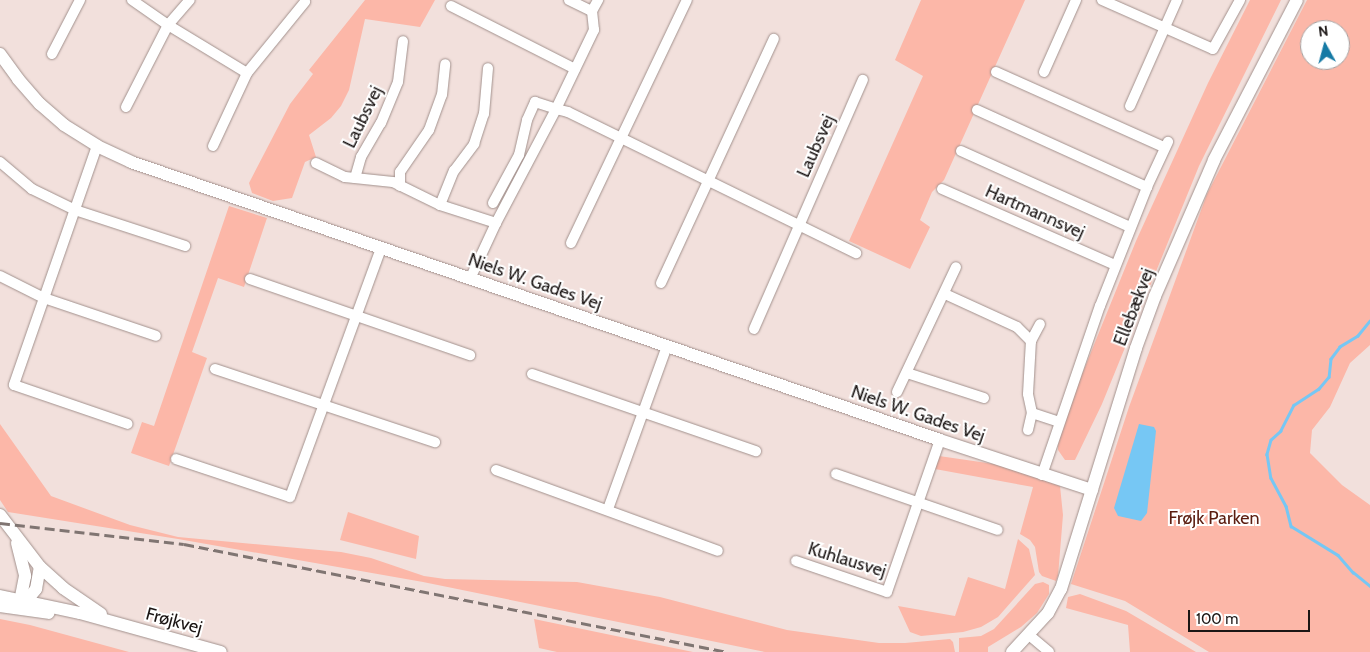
<!DOCTYPE html>
<html>
<head>
<meta charset="utf-8">
<style>
  body { margin:0 }
  #map { position:relative; width:1370px; height:652px; overflow:hidden; background:#f2e0dc; font-family:Cabin,sans-serif }
  div>[style] { position:absolute }
  [style*='--x'] { left:calc(var(--x)*1px); top:calc(var(--y)*1px); width:calc(var(--w)*1px); rotate:calc(var(--a)*1deg) }
  .green>* { inset:0; background:#fcb7a8 }
  .water>* { inset:0; background:#76c7f4 }
  .stream>* { height:2.5px; margin:-1.25px; padding:0 1.25px; transform-origin:1.25px; border-radius:1.25px; background:#76c7f4 }
  .roads { filter:drop-shadow(0 0 1px #a2918d) drop-shadow(0 0 1px #a2918d) }
  .minor>* { height:10px; margin:-5px; padding:0 5px; transform-origin:5px; border-radius:5px; background:#fff }
  .tertiary>* { height:12px; margin:-6px; padding:0 6px; transform-origin:6px; border-radius:6px; background:#fff }
  .rail>* { height:2.5px; margin-top:-1.25px; transform-origin:0; background:repeating-linear-gradient(90deg,#807572 0 10px,transparent 0 15px) }
  span { translate:-50% -50%; white-space:nowrap; text-align:center; line-height:1.15; -webkit-text-stroke:4px #fff; paint-order:stroke }
  .street-label { font-size:18px; color:#1b1514 }
  .park-label { font-size:18px; color:#5b1d10 }
  .north { position:absolute; left:1300px; top:20px; width:50px; height:50px; box-sizing:border-box; background:#fff; border:1px solid #a4a1a1; border-radius:50%; rotate:353deg; font-size:14px; font-weight:700; line-height:20px; text-align:center; color:#1b1514 }
  .north::after { content:''; display:block; margin:auto; width:18px; height:22px; background:#167aa5; clip-path:polygon(50% 0,100% 100%,50% 72%,0 100%) }
  .scale { position:absolute; left:1188px; top:610px; width:122px; height:22px; box-sizing:border-box; border:2px solid #1b1514; border-top:0; padding-left:6px; font-size:15px; line-height:18px; white-space:nowrap; color:#1b1514; -webkit-text-stroke:4px #fff; paint-order:stroke }
</style>
</head>
<body>
<div id="map">
  <div class="green">
    <div style="clip-path:polygon(365px 0,435px 0,420px 27px,365px 19px,349px 90px,341px 106px,331px 118px,309px 135px,316px 157px,305px 162px,292px 198px,273px 201px,252px 193px,249px 183px,290px 104px,313px 74px,309px 70px)"></div>
    <div style="clip-path:polygon(921px 0,1025px 0,944px 180px,932px 192px,920px 220px,930px 227px,910px 269px,849px 241px,923px 76px,895px 60px)"></div>
    <div style="clip-path:polygon(1250px 0,1281px 0,1199px 166px,1102px 404px,1075px 460px,1065px 460px,1058px 450px,1058px 445px,1068px 409px,1136px 241px,1208px 83px)"></div>
    <div style="clip-path:polygon(evenodd,1307px 0,1370px 0,1370px 345px,1350px 363px,1330px 407px,1312px 430px,1310px 453px,1342px 485px,1370px 505px,1370px 652px,1209px 652px,1125px 601px,1071px 584px,1129px 407px,1207px 194px,1307px 0,1310px 30px,1340px 30px,1340px 60px,1310px 60px,1310px 30px)"></div>
    <div style="clip-path:polygon(229px 206px,267px 218px,244px 287px,218px 278px,192px 352px,207px 358px,169px 466px,131px 453px,142px 422px,154px 426px)"></div>
    <div style="clip-path:polygon(0 424px,51px 496px,130px 525px,178px 537px,341px 552px,371px 558px,424px 576px,445px 579px,577px 582px,660px 597px,787px 630px,879px 643px,905px 643px,950px 639px,953px 642px,955px 652px,765px 652px,423px 582px,178px 539px,8px 512px,0 500px)"></div>
    <div style="clip-path:polygon(939px 456px,1001px 465px,1060px 486px,1063px 515px,1058px 576px,1056px 581px,1042px 576px,1039px 572px,1035px 547px,1030px 540px,1020px 534px,1033px 487px,935px 469px)"></div>
    <div style="clip-path:polygon(348px 512px,419px 536px,416px 559px,340px 540px)"></div>
    <div style="clip-path:polygon(1018px 539px,1029px 549px,1035px 575px,998px 617px,981px 627px,963px 632px,921px 636px,910px 632px,898px 606px,955px 616px,968px 577px,1005px 589px)"></div>
    <div style="clip-path:polygon(1043px 582px,1049px 585px,1049px 594px,1037px 613px,1021px 627px,988px 647px,988px 652px,959px 652px,959px 638px,981px 636px,994px 629px,1035px 584px)"></div>
    <div style="clip-path:polygon(1080px 594px,1126px 611px,1196px 652px,1130px 652px,1128px 625px,1066px 608px,1068px 597px)"></div>
    <div style="clip-path:polygon(0 619px,30px 625px,129px 652px,0 652px)"></div>
    <div style="clip-path:polygon(534px 619px,693px 652px,557px 652px,539px 648px)"></div>
  </div>
  <div class="water">
    <div style="clip-path:polygon(1139px 424px,1154px 427px,1156px 431px,1147px 513px,1141px 521px,1118px 516px,1114px 508px)"></div>
  </div>
  <div class="stream">
    <div style="--x:1370;--y:321;--w:19;--a:129"></div>
    <div style="--x:1358;--y:336;--w:21;--a:149"></div>
    <div style="--x:1340;--y:347;--w:15;--a:127"></div>
    <div style="--x:1331;--y:359;--w:18;--a:96"></div>
    <div style="--x:1329;--y:377;--w:16;--a:130"></div>
    <div style="--x:1319;--y:389;--w:30;--a:147"></div>
    <div style="--x:1294;--y:405;--w:29;--a:117"></div>
    <div style="--x:1281;--y:431;--w:13;--a:138"></div>
    <div style="--x:1271;--y:440;--w:15;--a:106"></div>
    <div style="--x:1267;--y:454;--w:24;--a:81"></div>
    <div style="--x:1271;--y:478;--w:32;--a:62"></div>
    <div style="--x:1286;--y:506;--w:21;--a:76"></div>
    <div style="--x:1291;--y:526;--w:55;--a:31.7"></div>
    <div style="--x:1338;--y:555;--w:23;--a:49"></div>
    <div style="--x:1353;--y:572;--w:22;--a:39"></div>
  </div>
  <div class="roads">
    <div class="minor">
      <div style="--x:132;--y:0;--w:44;--a:34.8"></div>
      <div style="--x:168;--y:25;--w:92;--a:31.3"></div>
      <div style="--x:569;--y:0;--w:25;--a:26"></div>
      <div style="--x:1102;--y:0;--w:121;--a:23.8"></div>
      <div style="--x:1213;--y:49;--w:56;--a:-61.1"></div>
      <div style="--x:451;--y:6;--w:139;--a:26.9"></div>
      <div style="--x:52;--y:54;--w:61;--a:-62.6"></div>
      <div style="--x:996;--y:72;--w:184;--a:24.1"></div>
      <div style="--x:1044;--y:72;--w:79;--a:-66"></div>
      <div style="--x:1130;--y:106;--w:116;--a:-66.1"></div>
      <div style="--x:126;--y:107;--w:92;--a:-62.9"></div>
      <div style="--x:168;--y:25;--w:33;--a:-49"></div>
      <div style="--x:977;--y:110;--w:187;--a:24.4"></div>
      <div style="--x:97;--y:146;--w:253;--a:109.2"></div>
      <div style="--x:14;--y:385;--w:120;--a:18.9"></div>
      <div style="--x:213;--y:146;--w:81;--a:-65"></div>
      <div style="--x:247;--y:73;--w:92;--a:-50.8"></div>
      <div style="--x:961;--y:151;--w:185;--a:24.2"></div>
      <div style="--x:0;--y:162;--w:42;--a:40.2"></div>
      <div style="--x:32;--y:189;--w:48;--a:26"></div>
      <div style="--x:75;--y:210;--w:116;--a:18.1"></div>
      <div style="--x:316;--y:163;--w:32;--a:26"></div>
      <div style="--x:345;--y:177;--w:48;--a:5.9"></div>
      <div style="--x:393;--y:182;--w:52;--a:26.1"></div>
      <div style="--x:440;--y:205;--w:59;--a:17.8"></div>
      <div style="--x:355;--y:178;--w:22;--a:-74"></div>
      <div style="--x:361;--y:157;--w:39;--a:-60"></div>
      <div style="--x:381;--y:123;--w:44;--a:-67.5"></div>
      <div style="--x:398;--y:82;--w:41;--a:-83"></div>
      <div style="--x:400;--y:186;--w:14;--a:-90"></div>
      <div style="--x:400;--y:172;--w:51;--a:-55.4"></div>
      <div style="--x:429;--y:130;--w:37;--a:-70"></div>
      <div style="--x:442;--y:95;--w:31;--a:-84"></div>
      <div style="--x:942;--y:189;--w:189;--a:23.7"></div>
      <div style="--x:493;--y:203;--w:55;--a:-61.6"></div>
      <div style="--x:519;--y:155;--w:36;--a:-77"></div>
      <div style="--x:527;--y:120;--w:20;--a:-66"></div>
      <div style="--x:535;--y:102;--w:22;--a:18"></div>
      <div style="--x:556;--y:109;--w:88;--a:-64.3"></div>
      <div style="--x:594;--y:30;--w:19;--a:-96"></div>
      <div style="--x:592;--y:11;--w:13;--a:-61"></div>
      <div style="--x:440;--y:205;--w:37;--a:-68"></div>
      <div style="--x:454;--y:171;--w:34;--a:-53"></div>
      <div style="--x:474;--y:144;--w:32;--a:-72"></div>
      <div style="--x:484;--y:114;--w:46;--a:-85"></div>
      <div style="--x:571;--y:243;--w:269;--a:-64.5"></div>
      <div style="--x:0;--y:276;--w:49;--a:26.6"></div>
      <div style="--x:44;--y:298;--w:118;--a:18.7"></div>
      <div style="--x:250;--y:279;--w:233;--a:19.1"></div>
      <div style="--x:470;--y:279;--w:62;--a:-65.1"></div>
      <div style="--x:496;--y:223;--w:129;--a:-62.2"></div>
      <div style="--x:556;--y:109;--w:12;--a:14"></div>
      <div style="--x:568;--y:112;--w:321;--a:26.1"></div>
      <div style="--x:661;--y:283;--w:269;--a:-65.2"></div>
      <div style="--x:945;--y:294;--w:79;--a:24.6"></div>
      <div style="--x:1017;--y:327;--w:20;--a:45"></div>
      <div style="--x:754;--y:329;--w:272;--a:-66.4"></div>
      <div style="--x:215;--y:369;--w:232;--a:18.4"></div>
      <div style="--x:907;--y:373;--w:81;--a:18"></div>
      <div style="--x:532;--y:374;--w:237;--a:19"></div>
      <div style="--x:897;--y:392;--w:138;--a:-64.7"></div>
      <div style="--x:1032;--y:413;--w:28;--a:18"></div>
      <div style="--x:1028;--y:430;--w:17;--a:-77"></div>
      <div style="--x:1032;--y:413;--w:19;--a:-102"></div>
      <div style="--x:1028;--y:394;--w:53;--a:-86.8"></div>
      <div style="--x:1031;--y:341;--w:19;--a:-62"></div>
      <div style="--x:176;--y:459;--w:120;--a:18.4"></div>
      <div style="--x:290;--y:497;--w:265;--a:-69.9"></div>
      <div style="--x:496;--y:470;--w:236;--a:20"></div>
      <div style="--x:836;--y:474;--w:171;--a:19.1"></div>
      <div style="--x:1042;--y:475;--w:179;--a:-71.1"></div>
      <div style="--x:1100;--y:306;--w:128;--a:-68.4"></div>
      <div style="--x:1147;--y:187;--w:50;--a:-65"></div>
      <div style="--x:608;--y:509;--w:173;--a:-70.1"></div>
      <div style="--x:796;--y:561;--w:96;--a:18.8"></div>
      <div style="--x:887;--y:592;--w:161;--a:-70.8"></div>
      <div style="--x:1029;--y:635;--w:26;--a:40"></div>
    </div>
    <div class="tertiary">
      <div style="--x:0;--y:54;--w:31;--a:54"></div>
      <div style="--x:18;--y:79;--w:33;--a:49"></div>
      <div style="--x:40;--y:104;--w:32;--a:41"></div>
      <div style="--x:64;--y:125;--w:39;--a:32"></div>
      <div style="--x:97;--y:146;--w:38;--a:25"></div>
      <div style="--x:131;--y:162;--w:855;--a:18.96"></div>
      <div style="--x:940;--y:440;--w:160;--a:18.2"></div>
      <div style="--x:0;--y:515;--w:66;--a:52.4"></div>
      <div style="--x:40;--y:567;--w:31;--a:42"></div>
      <div style="--x:63;--y:588;--w:46;--a:34.4"></div>
      <div style="--x:17;--y:543;--w:34;--a:76"></div>
      <div style="--x:25;--y:576;--w:31;--a:101"></div>
      <div style="--x:0;--y:596;--w:82;--a:12"></div>
      <div style="--x:80;--y:613;--w:146;--a:15.5"></div>
      <div style="--x:23;--y:605;--w:21;--a:-51"></div>
      <div style="--x:36;--y:589;--w:22;--a:-80"></div>
      <div style="--x:0;--y:606;--w:49;--a:8.1"></div>
      <div style="--x:1012;--y:652;--w:53;--a:-47.3"></div>
      <div style="--x:1048;--y:613;--w:27;--a:-62"></div>
      <div style="--x:1061;--y:589;--w:252;--a:-72.7"></div>
      <div style="--x:1136;--y:348;--w:55;--a:-69.9"></div>
      <div style="--x:1155;--y:296;--w:148;--a:-66.5"></div>
      <div style="--x:1214;--y:160;--w:180;--a:-62.6"></div>
    </div>
  </div>
  <div class="rail">
    <div style="--x:0;--y:523;--w:185;--a:6.5"></div>
    <div style="--x:184;--y:544;--w:554;--a:11.25"></div>
  </div>
  <div class="street-label">
    <span style="left:363px;top:117px;rotate:-64deg">Laubsvej</span>
    <span style="left:816px;top:146px;rotate:-66deg">Laubsvej</span>
    <span style="left:1035px;top:212px;rotate:24deg">Hartmannsvej</span>
    <span style="left:535px;top:282px;rotate:19deg">Niels W. Gades Vej</span>
    <span style="left:1134px;top:307px;rotate:-69deg">Ellebækvej</span>
    <span style="left:918px;top:414px;rotate:19deg">Niels W. Gades Vej</span>
    <span style="left:847px;top:560px;rotate:17deg">Kuhlausvej</span>
    <span style="left:174px;top:621px;rotate:15deg">Frøjkvej</span>
  </div>
  <div class="park-label">
    <span style="left:1214px;top:518px">Frøjk Parken</span>
  </div>
  <div class="north">N</div>
  <div class="scale">100 m</div>
</div>
</body>
</html>
